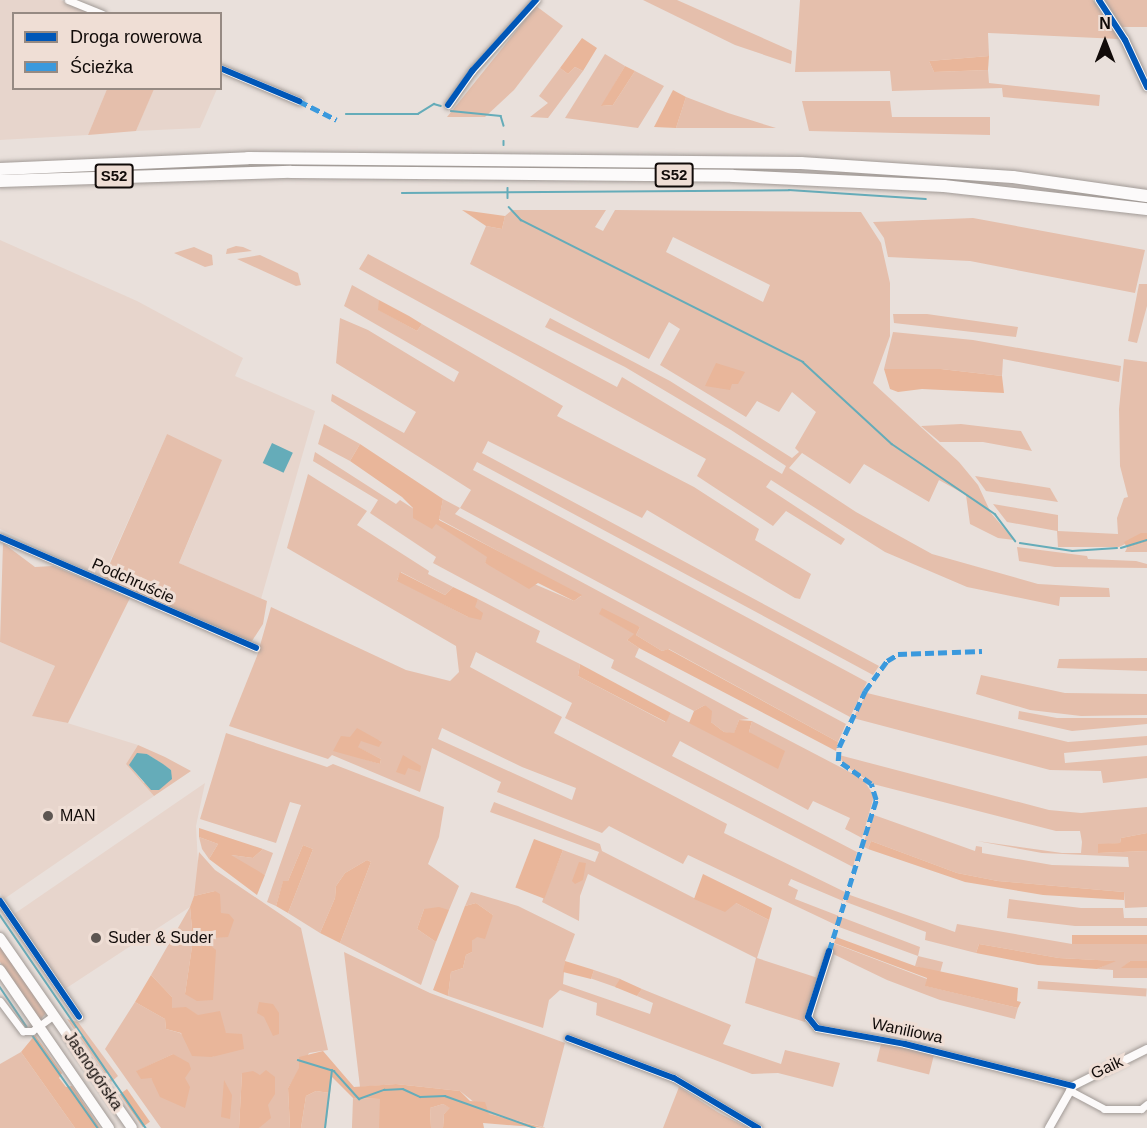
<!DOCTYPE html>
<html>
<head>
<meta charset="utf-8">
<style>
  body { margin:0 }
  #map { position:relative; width:1147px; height:1128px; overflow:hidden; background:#e9e0db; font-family:Arial,sans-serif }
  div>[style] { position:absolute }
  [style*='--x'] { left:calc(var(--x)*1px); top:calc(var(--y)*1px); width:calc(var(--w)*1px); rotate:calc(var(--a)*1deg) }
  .built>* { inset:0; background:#e7d5cc }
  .green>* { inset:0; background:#e5bfac; transform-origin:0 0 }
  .forest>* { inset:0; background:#e9b69a; transform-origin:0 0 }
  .water>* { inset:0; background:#65acb9; transform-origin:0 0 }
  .stream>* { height:1.5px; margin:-0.75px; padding:0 0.75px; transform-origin:0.75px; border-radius:0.75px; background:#65acb9 }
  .roads { filter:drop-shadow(0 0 2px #a19a96) drop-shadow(0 0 2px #a19a96) }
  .minor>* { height:7px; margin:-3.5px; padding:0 3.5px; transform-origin:3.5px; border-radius:3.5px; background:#fcfafa }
  .tertiary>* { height:8px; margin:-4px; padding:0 4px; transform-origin:4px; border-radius:4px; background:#fcfafa }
  .primary>* { height:10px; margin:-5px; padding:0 5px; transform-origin:5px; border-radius:5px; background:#fcfafa }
  .motorway>* { height:12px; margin:-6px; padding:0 6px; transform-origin:6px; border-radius:6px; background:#fcfafa }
  .quiet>* { height:4.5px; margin-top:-2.25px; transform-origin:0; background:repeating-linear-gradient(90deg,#3a99dd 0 9px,transparent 0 13.5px) }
  .cycleway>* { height:6px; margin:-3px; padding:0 3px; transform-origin:3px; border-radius:3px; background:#0057b8 }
  .dots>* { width:16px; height:16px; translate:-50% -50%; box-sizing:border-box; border:3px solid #efded5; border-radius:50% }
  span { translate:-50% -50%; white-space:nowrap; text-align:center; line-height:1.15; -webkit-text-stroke:6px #efded5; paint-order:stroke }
  .shield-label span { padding:2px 4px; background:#efded5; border:2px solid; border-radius:4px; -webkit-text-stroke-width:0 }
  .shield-label { font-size:15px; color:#110b09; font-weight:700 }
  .street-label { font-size:16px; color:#110b09 }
  .poi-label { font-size:16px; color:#110b09 }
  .left { translate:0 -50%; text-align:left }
  .legend { position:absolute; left:12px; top:12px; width:210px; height:78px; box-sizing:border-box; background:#efded5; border:2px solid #968a83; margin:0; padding:8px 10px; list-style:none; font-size:18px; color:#110b09 }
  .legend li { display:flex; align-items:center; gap:12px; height:30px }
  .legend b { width:30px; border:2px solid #968a83 }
  .north { position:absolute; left:1075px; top:12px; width:60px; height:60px; -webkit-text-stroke:4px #efded5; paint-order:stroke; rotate:0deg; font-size:16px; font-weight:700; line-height:24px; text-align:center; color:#110b09 }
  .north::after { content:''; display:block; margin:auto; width:21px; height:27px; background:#110b09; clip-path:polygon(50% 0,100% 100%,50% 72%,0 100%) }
</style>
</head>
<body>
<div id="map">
  <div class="built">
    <div style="clip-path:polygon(0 0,60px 0,98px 13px,14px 14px,14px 88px,107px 89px,88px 135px,0 140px)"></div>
    <div style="clip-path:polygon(154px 88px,217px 88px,217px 89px,200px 128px,136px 131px)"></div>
    <div style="clip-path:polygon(0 240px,137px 301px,243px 358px,235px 376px,315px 411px,261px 599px,179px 563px,197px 521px,167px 434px,103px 577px,0 529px)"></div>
    <div style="clip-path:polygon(0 642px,55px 666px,32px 716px,61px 721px,138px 745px,126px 764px,154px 796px,4px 899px,0 893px)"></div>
    <div style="clip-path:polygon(205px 783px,196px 826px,199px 883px,190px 907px,65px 989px,14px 914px)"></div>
  </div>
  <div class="green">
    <div style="clip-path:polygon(643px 0,677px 0,792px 51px,791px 64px,735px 45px)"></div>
    <div style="clip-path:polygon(800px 0,1093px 0,1119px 39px,988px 33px,989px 56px,929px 61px,934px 72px,988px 70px,989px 83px,1100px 95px,1099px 106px,1003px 97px,1002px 88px,892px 91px,890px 71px,795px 72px)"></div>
    <div style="clip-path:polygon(1105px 0,1147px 0,1147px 27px,1122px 27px)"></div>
    <div style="clip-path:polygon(536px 6px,563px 26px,514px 90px,485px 117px,447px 117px)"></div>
    <div style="clip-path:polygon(605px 54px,625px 66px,602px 106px,613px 105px,635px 71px,664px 86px,638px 128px,565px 118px)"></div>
    <div style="clip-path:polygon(575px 67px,583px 71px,548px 118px,530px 117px,548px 103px,539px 96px,560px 68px,568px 74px)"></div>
    <div style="clip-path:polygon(107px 89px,154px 89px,136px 131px,88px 135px)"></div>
    <div style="clip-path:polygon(686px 97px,728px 113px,776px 128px,676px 128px)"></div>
    <div style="clip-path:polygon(802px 101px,890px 101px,892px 117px,990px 117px,990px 135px,809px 131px)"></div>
    <div style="clip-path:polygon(evenodd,512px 210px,606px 210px,595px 227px,603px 231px,615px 210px,861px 212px,881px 243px,890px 283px,890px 336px,873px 383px,959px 462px,978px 485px,991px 513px,1014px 540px,998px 538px,970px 524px,966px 495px,939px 480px,929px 502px,864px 464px,850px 484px,802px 453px,789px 468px,856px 512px,932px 554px,1038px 584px,1109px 588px,1110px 597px,1060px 597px,1059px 606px,967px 587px,885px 552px,771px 480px,766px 487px,845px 539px,841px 545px,786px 511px,773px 526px,697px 476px,706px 459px,359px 269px,368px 254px,617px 387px,622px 377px,782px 474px,786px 466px,731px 430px,625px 367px,545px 327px,550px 318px,670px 381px,792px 458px,799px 452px,795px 448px,816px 412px,792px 392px,779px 412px,757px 401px,746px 417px,660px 365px,680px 329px,669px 322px,649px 359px,470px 264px,486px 226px,502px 229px,505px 216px,512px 210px,673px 237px,770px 285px,763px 302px,666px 252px,673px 237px)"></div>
    <div style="clip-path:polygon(973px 218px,1145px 250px,1135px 293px,970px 261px,888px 257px,884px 238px,873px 222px)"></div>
    <div style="clip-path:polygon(236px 246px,243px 247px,252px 251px,226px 254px,227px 249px)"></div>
    <div style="clip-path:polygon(194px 247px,212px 255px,213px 265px,205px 267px,174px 253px)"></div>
    <div style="clip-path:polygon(260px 255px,298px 273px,301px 285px,296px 286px,237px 259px)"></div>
    <div style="clip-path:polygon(1139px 284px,1147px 284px,1147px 306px,1137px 343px,1128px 341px)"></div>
    <div style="clip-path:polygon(352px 285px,379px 300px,379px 310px,417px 331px,422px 324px,563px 406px,557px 416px,694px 487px,759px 529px,755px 540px,811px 574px,800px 599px,795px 598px,647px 510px,642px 518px,488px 441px,482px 453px,879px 666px,873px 675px,477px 462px,473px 470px,867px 682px,850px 717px,460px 508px,455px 514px,846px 724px,838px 742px,669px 649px,662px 651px,636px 635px,640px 627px,600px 614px,635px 634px,627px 640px,639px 648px,635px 657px,749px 719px,739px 720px,734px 734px,724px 732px,711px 722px,705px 705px,694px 711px,611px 668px,614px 660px,433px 563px,436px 557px,370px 513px,378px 500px,313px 461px,315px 452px,396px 504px,400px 500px,488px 557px,485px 563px,574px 601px,581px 596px,439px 519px,443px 499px,460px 508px,471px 490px,331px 401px,332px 394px,404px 433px,416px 412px,336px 363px,340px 318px,368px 330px,454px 382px,459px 372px,344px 306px)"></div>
    <div style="clip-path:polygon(893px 314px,927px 314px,1018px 327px,1016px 337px,894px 323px)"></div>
    <div style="clip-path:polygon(893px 332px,973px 340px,1121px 366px,1119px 382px,1003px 359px,1002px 376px,941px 369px,884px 369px)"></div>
    <div style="clip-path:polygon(1124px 359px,1147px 362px,1147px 533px,1119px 547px,1058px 547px,1057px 531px,1007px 522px,993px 504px,1058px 515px,1058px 531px,1118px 534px,1117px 518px,1124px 498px,1128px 497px,1120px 466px,1119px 409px)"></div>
    <div style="clip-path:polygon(324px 424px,360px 444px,350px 461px,318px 444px)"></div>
    <div style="clip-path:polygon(961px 424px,1021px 431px,1032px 451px,983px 442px,940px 442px,921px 426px)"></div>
    <div style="clip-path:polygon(167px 434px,222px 460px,179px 563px,267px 601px,263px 624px,252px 641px,242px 641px,103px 579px)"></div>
    <div style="clip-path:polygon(evenodd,308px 474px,367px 511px,357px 525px,429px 571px,428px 574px,453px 587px,445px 595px,401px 572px,397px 580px,468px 617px,478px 599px,540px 631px,536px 642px,580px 664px,578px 676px,665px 722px,671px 713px,778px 768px,749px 732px,752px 721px,863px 779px,874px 796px,862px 838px,845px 829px,850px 818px,813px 801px,808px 810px,680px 741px,672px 756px,857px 852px,853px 867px,565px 718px,572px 703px,476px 652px,470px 667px,562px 717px,554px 733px,727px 824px,724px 833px,845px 892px,843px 901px,791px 879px,788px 885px,798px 890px,795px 899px,839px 916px,836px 925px,688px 855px,683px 864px,609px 826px,602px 833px,497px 792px,501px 782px,432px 748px,420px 792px,332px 755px,328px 759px,229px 726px,257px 656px,271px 607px,406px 670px,450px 681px,459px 672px,456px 646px,287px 548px,308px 474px,442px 728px,522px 767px,576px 788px,572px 800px,438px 739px,442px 728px,308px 474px,350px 737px,381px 741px,379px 746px,361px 740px,357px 747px,381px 759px,380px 764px,364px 759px,350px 737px)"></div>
    <div style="clip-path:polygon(975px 476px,1050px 488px,1058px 502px,986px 491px)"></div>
    <div style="clip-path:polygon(1147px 542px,1147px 552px,1125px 552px,1127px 548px)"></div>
    <div style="clip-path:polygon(3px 543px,35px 567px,53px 566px,130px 598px,68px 723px,32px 716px,55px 666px,0 642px)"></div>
    <div style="clip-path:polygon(1017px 547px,1087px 556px,1088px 559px,1136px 561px,1147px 564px,1147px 568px,1055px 567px,1019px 561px)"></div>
    <div style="clip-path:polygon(1147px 658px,1147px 671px,1057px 668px,1059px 659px)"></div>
    <div style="clip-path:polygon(981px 675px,1065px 693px,1147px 694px,1147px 715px,1081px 716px,1030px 710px,976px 694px)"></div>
    <div style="clip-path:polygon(867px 693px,1068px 742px,1147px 736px,1147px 745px,1064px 753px,1065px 763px,1147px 756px,1147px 778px,1103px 783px,1101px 771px,1050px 770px,853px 718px)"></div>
    <div style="clip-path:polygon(1019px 711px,1057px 718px,1147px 718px,1147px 724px,1072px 731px,1018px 719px)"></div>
    <div style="clip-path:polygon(226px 733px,327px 767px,333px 764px,444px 807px,439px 837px,428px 864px,459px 886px,449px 910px,424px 909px,417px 929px,436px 942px,421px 985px,340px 943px,371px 862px,367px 860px,345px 873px,336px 886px,335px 898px,320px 933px,288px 913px,313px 849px,303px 845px,288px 881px,283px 882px,276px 906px,267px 902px,301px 805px,290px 802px,276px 843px,200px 819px)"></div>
    <div style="clip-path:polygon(evenodd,138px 745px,165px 757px,191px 771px,154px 796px,126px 764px,138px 745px,147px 754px,171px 770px,144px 783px,131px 767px,147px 754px)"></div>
    <div style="clip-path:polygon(839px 755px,1049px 810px,1081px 813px,1147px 807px,1147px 833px,1121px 838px,1120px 843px,1098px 845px,1098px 853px,1147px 851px,1147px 907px,1125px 908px,1124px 892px,998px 881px,957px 873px,871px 841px,868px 849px,862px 846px,874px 815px,975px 851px,976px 846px,982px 847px,982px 853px,1052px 865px,1129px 867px,1128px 857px,1042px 853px,977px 841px,1062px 853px,1081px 853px,1082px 842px,1080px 831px,1056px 831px,873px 784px,844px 765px)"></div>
    <div style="clip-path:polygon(494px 802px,600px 844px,602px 851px,694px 898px,736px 903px,769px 920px,757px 958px,818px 978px,805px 1022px,745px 1003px,756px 958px,588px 874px,580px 896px,579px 921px,542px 902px,563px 850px,595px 862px,599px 852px,490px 812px)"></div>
    <div style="clip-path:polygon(199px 837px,218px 844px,209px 859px,202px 849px)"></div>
    <div style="clip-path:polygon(263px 849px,273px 853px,265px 875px,230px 858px,231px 855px,253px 858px)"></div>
    <div style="clip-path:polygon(evenodd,199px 852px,215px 870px,301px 928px,328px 1050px,309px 1053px,288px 1088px,290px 1128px,259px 1128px,269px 1098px,260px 1075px,242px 1073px,239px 1128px,161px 1128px,105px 1049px,135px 1002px,165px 1019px,166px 1029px,180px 1033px,212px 1057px,225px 1051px,226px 1033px,186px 1008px,172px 1008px,172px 997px,151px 975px,190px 907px,193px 940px,185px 994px,211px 946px,221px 913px,215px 891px,194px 896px,199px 852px,173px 1054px,185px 1078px,160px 1091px,151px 1078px,137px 1071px,173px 1054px)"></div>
    <div style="clip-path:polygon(471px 892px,518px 906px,575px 934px,565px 961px,563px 984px,650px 1014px,653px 1003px,637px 996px,642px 989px,731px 1025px,723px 1044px,781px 1064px,785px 1050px,840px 1063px,833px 1087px,778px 1073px,752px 1074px,596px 1015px,597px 1003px,560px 990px,549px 1000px,543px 1028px,448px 996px,451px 972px,463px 968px,466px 955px,472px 952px,472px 941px,493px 915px,476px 903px,465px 906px)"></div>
    <div style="clip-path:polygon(847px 894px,955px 932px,957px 924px,1072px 944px,1147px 943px,1147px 961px,1130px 961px,1122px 968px,1147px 968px,1147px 978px,1113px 978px,1113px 970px,1097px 969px,1114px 961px,1059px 958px,979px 944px,976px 953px,925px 940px,926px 932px,846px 902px)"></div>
    <div style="clip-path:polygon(1009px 899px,1081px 908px,1123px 908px,1124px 918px,1147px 918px,1147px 926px,1075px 926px,1007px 918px)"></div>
    <div style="clip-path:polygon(841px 917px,920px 947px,918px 956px,943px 962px,940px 973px,915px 966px,918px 956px,839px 927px)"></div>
    <div style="clip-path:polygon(833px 943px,927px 979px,926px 986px,1018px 1008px,1016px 1015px,1015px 1019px,940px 1000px,887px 980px,831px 953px)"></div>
    <div style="clip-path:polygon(0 945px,46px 1013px,40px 1020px,0 962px)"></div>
    <div style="clip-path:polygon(344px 952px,430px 993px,565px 1043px,543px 1127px,489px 1114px,460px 1091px,396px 1084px,360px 1087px)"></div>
    <div style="left:594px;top:970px;width:28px;height:9px;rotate:19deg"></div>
    <div style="left:1038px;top:981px;width:109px;height:8px;rotate:4deg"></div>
    <div style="clip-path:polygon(67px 1019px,78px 1022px,118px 1076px,111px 1082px)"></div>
    <div style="left:882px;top:1040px;width:54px;height:22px;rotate:14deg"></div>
    <div style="clip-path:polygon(21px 1052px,75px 1128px,0 1128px,0 1064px)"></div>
    <div style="clip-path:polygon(679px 1087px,719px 1113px,748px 1128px,663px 1128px)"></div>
    <div style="clip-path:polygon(316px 1091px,330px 1093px,326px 1128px,301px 1128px,306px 1096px)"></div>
    <div style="left:353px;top:1098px;width:28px;height:30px;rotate:2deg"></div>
    <div style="clip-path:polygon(443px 1104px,451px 1108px,444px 1114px,443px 1128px,431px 1128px,430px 1108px)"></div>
  </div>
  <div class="forest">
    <div style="clip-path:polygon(582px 38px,597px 48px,583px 71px,575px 67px,568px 74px,560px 68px)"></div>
    <div style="clip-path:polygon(989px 56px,988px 70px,934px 72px,929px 61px)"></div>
    <div style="clip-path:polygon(625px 66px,635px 71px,613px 105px,601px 106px)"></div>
    <div style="clip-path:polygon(673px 90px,686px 97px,676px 128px,654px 127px)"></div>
    <div style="clip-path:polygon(462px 210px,505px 216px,502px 229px,486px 226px)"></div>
    <div style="clip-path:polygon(379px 300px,409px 316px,422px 324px,417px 331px,378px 310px)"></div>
    <div style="clip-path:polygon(716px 363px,745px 372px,738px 384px,732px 384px,730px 390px,705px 386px)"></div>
    <div style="clip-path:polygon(884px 369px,941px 369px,1002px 376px,1004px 393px,922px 389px,898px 392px,890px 389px)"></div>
    <div style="clip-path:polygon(360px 444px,443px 499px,439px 520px,582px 595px,574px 601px,538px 583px,529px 589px,485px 563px,487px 557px,436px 524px,432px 529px,413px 518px,413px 508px,402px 497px,350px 461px)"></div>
    <div style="clip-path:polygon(1141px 533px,1147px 533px,1147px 542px,1127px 548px,1124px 542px)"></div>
    <div style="clip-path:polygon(400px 572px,445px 595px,453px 587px,478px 599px,475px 607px,483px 613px,481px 620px,468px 617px,397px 581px)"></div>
    <div style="clip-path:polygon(602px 608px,640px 627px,636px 635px,662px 651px,668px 649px,838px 742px,836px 751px,639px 648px,627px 640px,634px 634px,599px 614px)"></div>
    <div style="clip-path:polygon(580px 664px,671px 713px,666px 722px,578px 676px)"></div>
    <div style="clip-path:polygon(705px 705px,712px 711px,711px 722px,724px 732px,734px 733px,739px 720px,752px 721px,749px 732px,785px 751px,778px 769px,689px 723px,694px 711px)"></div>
    <div style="clip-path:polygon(357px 728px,382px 742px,379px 747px,361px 741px,358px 747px,381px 759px,380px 764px,333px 751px,341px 736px,350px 737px)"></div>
    <div style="clip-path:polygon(403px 755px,421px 766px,420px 772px,408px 768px,405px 775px,396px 772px)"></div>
    <div style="clip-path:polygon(199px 828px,263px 849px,253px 858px,231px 855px,265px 875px,257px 895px,209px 859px,218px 844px,199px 837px)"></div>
    <div style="clip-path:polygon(1147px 833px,1147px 851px,1098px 853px,1098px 844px,1120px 843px,1121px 838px)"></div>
    <div style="left:534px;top:839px;width:31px;height:52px;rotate:21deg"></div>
    <div style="clip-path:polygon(871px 841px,957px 873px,998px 881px,1124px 892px,1124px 900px,1043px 895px,965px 882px,868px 849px)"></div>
    <div style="clip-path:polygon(303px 845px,313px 849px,288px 913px,276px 906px,283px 881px,288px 881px)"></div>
    <div style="clip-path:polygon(367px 860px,371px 862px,340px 943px,320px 933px,335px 898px,336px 886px,345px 873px)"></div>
    <div style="clip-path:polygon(579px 862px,586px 863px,583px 880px,575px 884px,572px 881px)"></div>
    <div style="clip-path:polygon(703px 874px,772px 908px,769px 920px,736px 903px,725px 912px,694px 899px)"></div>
    <div style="clip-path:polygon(215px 891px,220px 894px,221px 913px,229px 914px,234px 920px,228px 937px,212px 938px,211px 946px,216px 950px,213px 1000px,197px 1001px,185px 994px,193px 940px,190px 907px,194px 896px)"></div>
    <div style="clip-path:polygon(476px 903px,493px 915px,485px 939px,477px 937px,472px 941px,472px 952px,466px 955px,463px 968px,451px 972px,448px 996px,433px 990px,465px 906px)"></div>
    <div style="clip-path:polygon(439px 907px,449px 910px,436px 942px,417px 929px,424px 909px)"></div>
    <div style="left:1072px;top:935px;width:75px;height:9px"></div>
    <div style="clip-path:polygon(836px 937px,915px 966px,1018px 988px,1017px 1001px,1021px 1002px,1018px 1008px,925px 986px,927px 978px,834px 943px)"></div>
    <div style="clip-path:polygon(979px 944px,1059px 958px,1116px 961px,1097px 969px,1038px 965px,976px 953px)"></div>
    <div style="clip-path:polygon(565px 961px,594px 970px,591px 979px,563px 972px)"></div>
    <div style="clip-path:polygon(1130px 961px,1147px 961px,1147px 968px,1121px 968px)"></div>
    <div style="clip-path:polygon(151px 975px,172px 997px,172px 1008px,186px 1007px,198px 1015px,220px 1011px,226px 1033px,242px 1034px,244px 1049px,212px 1057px,192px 1056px,181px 1033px,166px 1029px,165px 1019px,135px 1002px)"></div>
    <div style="clip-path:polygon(620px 979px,642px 989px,637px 996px,615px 987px)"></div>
    <div style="clip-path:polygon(259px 1002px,273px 1004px,279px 1013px,279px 1034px,273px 1036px,264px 1017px,257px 1013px)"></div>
    <div style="clip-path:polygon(35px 1035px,62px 1073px,59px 1078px,66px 1087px,72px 1086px,100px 1128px,75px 1128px,21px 1052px)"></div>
    <div style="clip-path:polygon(323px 1051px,354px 1087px,396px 1084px,460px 1091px,470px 1101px,485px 1102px,489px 1114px,546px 1128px,483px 1123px,484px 1128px,443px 1128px,444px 1114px,450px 1108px,443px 1104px,430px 1108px,431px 1128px,379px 1128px,380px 1099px,353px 1098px,332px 1077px,330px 1093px,316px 1091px,306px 1096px,301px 1128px,290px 1128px,288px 1088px,299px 1068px,299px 1057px)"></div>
    <div style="clip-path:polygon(173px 1054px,189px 1063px,191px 1069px,185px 1078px,190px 1087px,185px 1108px,160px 1097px,151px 1078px,141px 1079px,136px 1071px)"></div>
    <div style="clip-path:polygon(266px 1070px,275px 1077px,275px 1094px,268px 1105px,271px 1118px,259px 1128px,239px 1128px,242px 1073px,253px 1071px,260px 1075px)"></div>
    <div style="clip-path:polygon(224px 1080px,232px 1095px,230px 1119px,221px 1117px)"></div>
    <div style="left:127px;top:1089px;width:40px;height:9px;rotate:55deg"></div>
  </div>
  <div class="water">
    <div style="left:272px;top:443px;width:23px;height:22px;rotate:25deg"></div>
    <div style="clip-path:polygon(137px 753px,147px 754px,163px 764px,171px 770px,172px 779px,159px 790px,151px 790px,129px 765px)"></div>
  </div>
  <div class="stream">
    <div style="--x:451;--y:111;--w:50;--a:5.7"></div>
    <div style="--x:501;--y:116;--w:10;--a:73"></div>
    <div style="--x:346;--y:114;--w:72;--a:0"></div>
    <div style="--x:418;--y:114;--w:19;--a:-32"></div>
    <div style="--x:434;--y:104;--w:7;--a:16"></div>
    <div style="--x:504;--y:141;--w:4;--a:90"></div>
    <div style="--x:508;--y:188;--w:10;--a:90"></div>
    <div style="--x:402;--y:193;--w:387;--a:-0.4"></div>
    <div style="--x:789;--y:190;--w:137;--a:3.8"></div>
    <div style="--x:509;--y:207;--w:18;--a:47"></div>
    <div style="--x:521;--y:220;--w:316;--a:26.7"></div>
    <div style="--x:803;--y:362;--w:121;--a:42.7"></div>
    <div style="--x:892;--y:444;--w:125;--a:34.2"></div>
    <div style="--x:995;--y:514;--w:34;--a:53"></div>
    <div style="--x:1020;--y:543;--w:53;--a:8.7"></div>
    <div style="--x:1072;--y:551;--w:45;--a:-3.8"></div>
    <div style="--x:1121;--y:548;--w:27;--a:-17"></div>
    <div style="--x:0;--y:915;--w:258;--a:55.6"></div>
    <div style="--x:0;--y:987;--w:48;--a:56"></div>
    <div style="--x:33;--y:1036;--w:113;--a:54.8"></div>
    <div style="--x:298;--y:1060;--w:38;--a:17"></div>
    <div style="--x:334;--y:1071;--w:38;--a:48"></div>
    <div style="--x:359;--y:1099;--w:27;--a:-20"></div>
    <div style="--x:384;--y:1090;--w:19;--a:-3"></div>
    <div style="--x:403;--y:1089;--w:19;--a:25"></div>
    <div style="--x:420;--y:1097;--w:25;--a:-2"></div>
    <div style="--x:445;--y:1096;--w:96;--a:19.6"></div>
    <div style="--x:325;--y:1128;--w:58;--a:-83.1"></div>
  </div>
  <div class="roads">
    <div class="minor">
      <div style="--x:68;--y:0;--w:37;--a:22"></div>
      <div style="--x:220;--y:68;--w:86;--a:22.7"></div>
      <div style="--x:448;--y:105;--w:42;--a:-54.8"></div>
      <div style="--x:472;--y:71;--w:96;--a:-48"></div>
      <div style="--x:0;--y:537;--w:279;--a:23.4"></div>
      <div style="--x:0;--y:901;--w:140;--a:55.7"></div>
      <div style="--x:829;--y:951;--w:69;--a:107.7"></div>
      <div style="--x:808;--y:1017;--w:14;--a:51"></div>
      <div style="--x:817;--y:1028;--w:89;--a:10.3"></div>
      <div style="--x:905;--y:1044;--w:173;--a:14"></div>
      <div style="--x:0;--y:1001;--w:38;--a:53"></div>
      <div style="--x:23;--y:1031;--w:9;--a:0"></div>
      <div style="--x:32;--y:1031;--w:27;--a:-36"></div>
      <div style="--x:568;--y:1038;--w:113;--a:20.7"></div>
      <div style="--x:674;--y:1078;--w:98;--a:30.8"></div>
      <div style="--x:1069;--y:1090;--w:40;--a:28"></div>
      <div style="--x:1104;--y:1109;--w:37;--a:0"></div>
      <div style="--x:1141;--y:1109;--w:8;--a:-40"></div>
    </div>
    <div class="tertiary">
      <div style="--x:1099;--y:0;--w:48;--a:57"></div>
      <div style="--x:1125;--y:40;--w:52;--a:64.9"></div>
      <div style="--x:1049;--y:1128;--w:48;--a:-60.3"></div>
      <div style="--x:1073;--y:1086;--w:83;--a:-26.6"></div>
    </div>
    <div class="primary">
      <div style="--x:0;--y:938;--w:231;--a:55.2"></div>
      <div style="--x:0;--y:970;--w:192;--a:55.4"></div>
    </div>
    <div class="motorway">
      <div style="--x:0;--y:169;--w:248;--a:-2.5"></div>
      <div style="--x:248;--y:158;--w:553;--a:0.52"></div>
      <div style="--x:801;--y:163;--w:212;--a:3.8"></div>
      <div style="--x:1013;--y:177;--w:135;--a:8.1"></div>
      <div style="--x:0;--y:181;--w:291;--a:-1.8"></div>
      <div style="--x:291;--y:172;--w:442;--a:0.5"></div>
      <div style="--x:733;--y:176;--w:211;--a:2.7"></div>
      <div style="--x:944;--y:186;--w:204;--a:6.5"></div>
    </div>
  </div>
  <div class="quiet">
    <div style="--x:299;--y:101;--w:42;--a:26.6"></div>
    <div style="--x:829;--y:951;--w:158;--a:-72.7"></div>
    <div style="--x:876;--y:800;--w:17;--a:-107"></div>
    <div style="--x:871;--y:784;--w:40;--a:-145.1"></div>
    <div style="--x:838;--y:761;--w:14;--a:-86"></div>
    <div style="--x:839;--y:747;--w:62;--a:-65.1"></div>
    <div style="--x:865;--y:691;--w:37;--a:-54"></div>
    <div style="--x:887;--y:661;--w:13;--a:-32"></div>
    <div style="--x:898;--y:654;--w:84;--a:-2"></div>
  </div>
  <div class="cycleway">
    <div style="--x:1099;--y:0;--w:48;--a:57"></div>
    <div style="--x:1125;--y:40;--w:52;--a:64.9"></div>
    <div style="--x:220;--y:68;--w:86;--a:22.7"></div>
    <div style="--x:448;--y:105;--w:42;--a:-54.8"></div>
    <div style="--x:472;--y:71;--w:96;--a:-48"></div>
    <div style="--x:0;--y:537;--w:279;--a:23.4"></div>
    <div style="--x:0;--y:901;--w:140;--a:55.7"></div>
    <div style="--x:829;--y:951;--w:69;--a:107.7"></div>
    <div style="--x:808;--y:1017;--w:14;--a:51"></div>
    <div style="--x:817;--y:1028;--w:89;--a:10.3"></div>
    <div style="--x:905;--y:1044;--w:173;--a:14"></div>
    <div style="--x:568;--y:1038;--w:113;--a:20.7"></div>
    <div style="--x:674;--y:1078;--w:98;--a:30.8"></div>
  </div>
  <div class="dots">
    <div style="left:48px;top:816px;background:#5d5652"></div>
    <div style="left:96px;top:938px;background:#5d5652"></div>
  </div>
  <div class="shield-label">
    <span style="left:674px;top:175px">S52</span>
    <span style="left:114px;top:176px">S52</span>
  </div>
  <div class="street-label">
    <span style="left:133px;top:581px;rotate:24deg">Podchruście</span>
    <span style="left:907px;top:1031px;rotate:12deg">Waniliowa</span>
    <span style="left:1107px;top:1068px;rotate:-25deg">Gaik</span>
    <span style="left:93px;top:1071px;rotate:56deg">Jasnogórska</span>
  </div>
  <div class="poi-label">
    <span class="left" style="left:60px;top:816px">MAN</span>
    <span class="left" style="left:108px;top:938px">Suder &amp; Suder</span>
  </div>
  <ul class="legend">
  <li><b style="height:8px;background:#0057b8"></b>Droga rowerowa</li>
  <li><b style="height:8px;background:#3a99dd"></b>Ścieżka</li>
  </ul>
  <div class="north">N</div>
</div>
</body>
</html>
